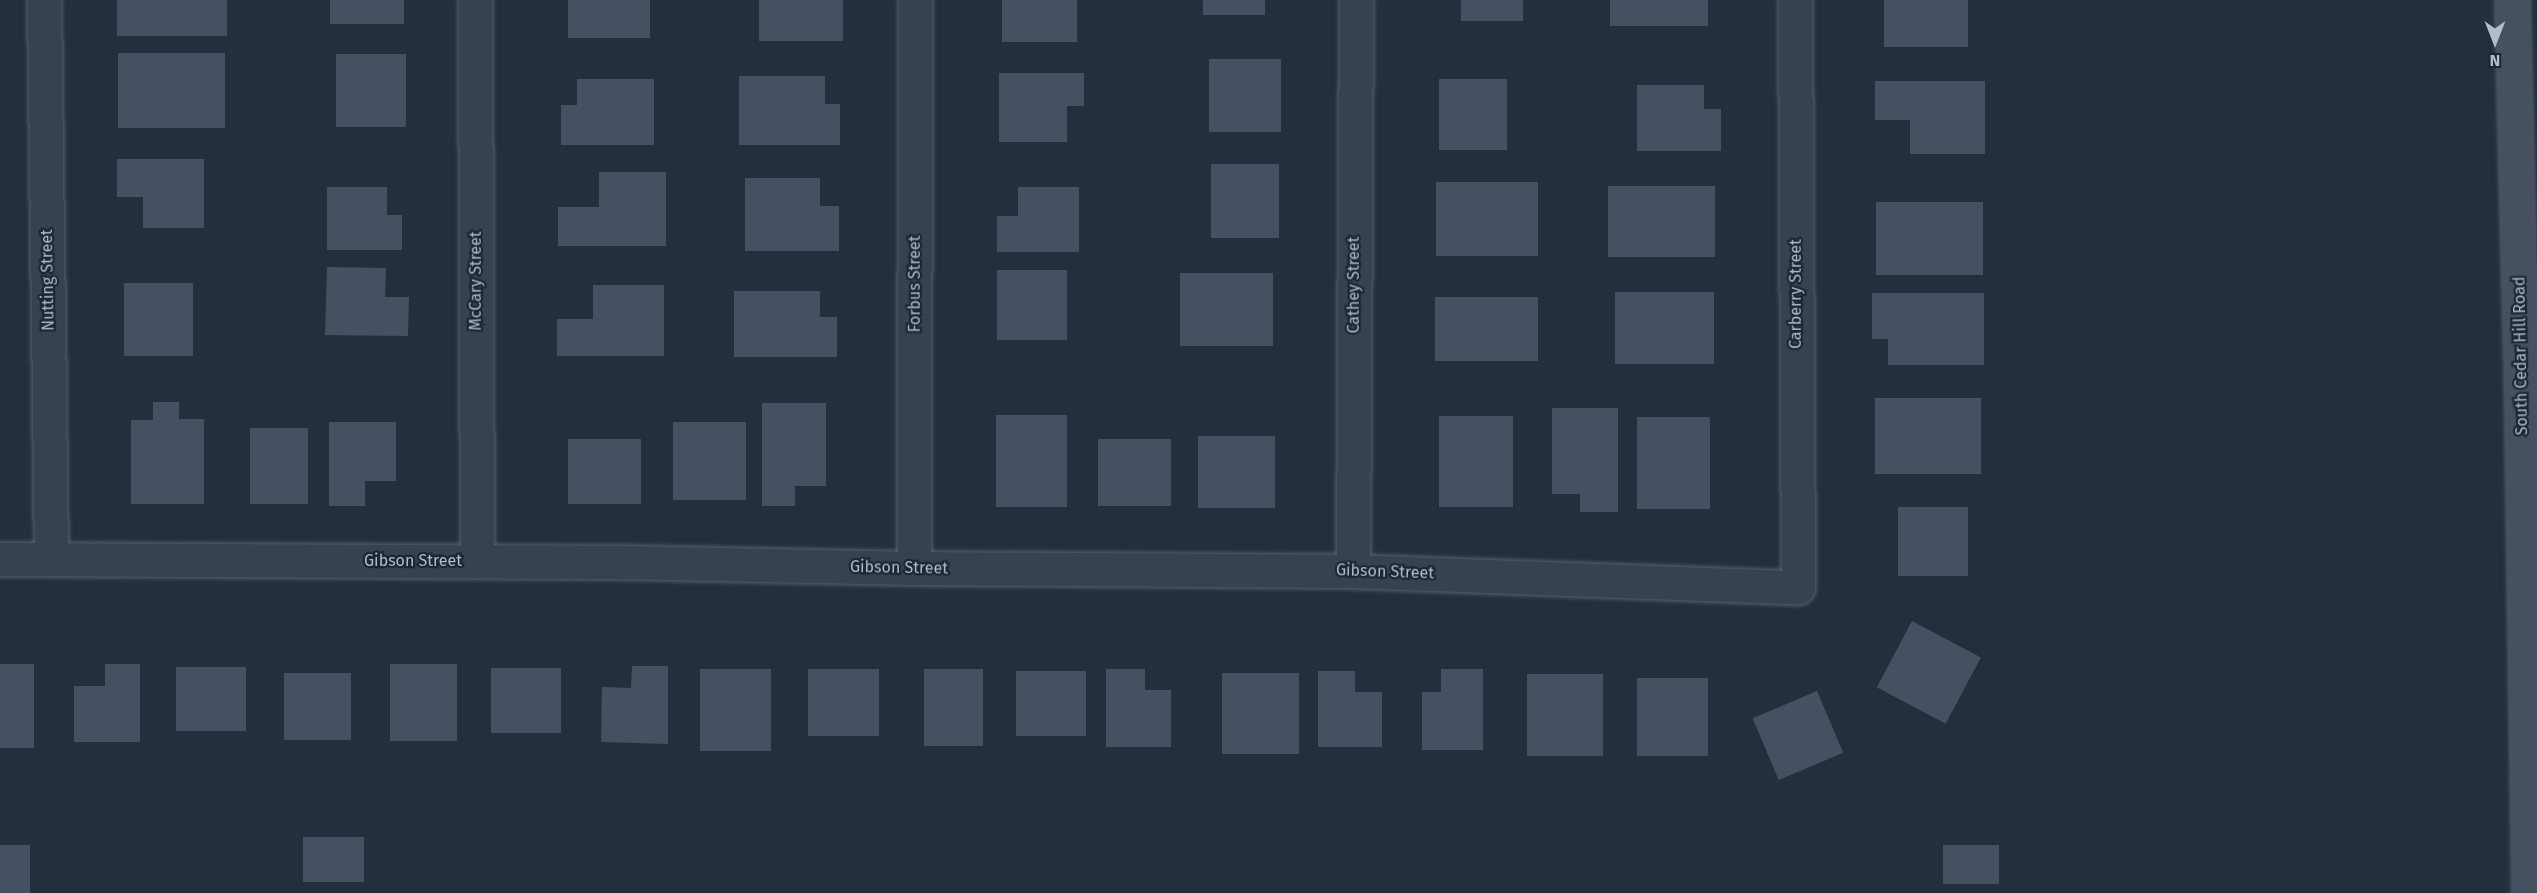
<!DOCTYPE html>
<html>
<head>
<meta charset="utf-8">
<style>
  body { margin:0 }
  #map { position:relative; width:2537px; height:893px; overflow:hidden; background:#242f3e; font-family:"Fira Sans",sans-serif }
  div>[style] { position:absolute }
  [style*='--x'] { left:calc(var(--x)*1px); top:calc(var(--y)*1px); width:calc(var(--w)*1px); rotate:calc(var(--a)*1deg) }
  .building>* { inset:0; background:#455162; transform-origin:0 0 }
  .roads { filter:drop-shadow(0 0 2px #565f6c) drop-shadow(0 0 2px #565f6c) }
  .street>* { height:33px; margin:-16.5px; padding:0 16.5px; transform-origin:16.5px; border-radius:16.5px; background:#38414e }
  .secondary>* { height:33px; margin:-16.5px; padding:0 16.5px; transform-origin:16.5px; border-radius:16.5px; background:#465061 }
  span { translate:-50% -50%; white-space:nowrap; text-align:center; line-height:1.15; -webkit-text-stroke:4.5px #1d2633; paint-order:stroke }
  .street-label { font-size:16px; color:#b4bcc9 }
  .north { position:absolute; left:2465px; top:12px; width:60px; height:60px; -webkit-text-stroke:4px #1d2633; paint-order:stroke; rotate:180deg; font-size:16px; font-weight:700; line-height:24px; text-align:center; color:#b4bcc9 }
  .north::after { content:''; display:block; margin:auto; width:21px; height:27px; background:#b4bcc9; clip-path:polygon(50% 0,100% 100%,50% 72%,0 100%) }
</style>
</head>
<body>
<div id="map">
  <div class="building">
    <div style="left:117px;top:0;width:110px;height:36px"></div>
    <div style="left:330px;top:0;width:74px;height:24px"></div>
    <div style="left:568px;top:0;width:82px;height:38px"></div>
    <div style="left:759px;top:0;width:84px;height:41px"></div>
    <div style="left:1002px;top:0;width:75px;height:42px"></div>
    <div style="left:1203px;top:0;width:62px;height:15px"></div>
    <div style="left:1461px;top:0;width:62px;height:21px"></div>
    <div style="left:1610px;top:0;width:98px;height:26px"></div>
    <div style="left:1884px;top:0;width:84px;height:47px"></div>
    <div style="left:118px;top:53px;width:107px;height:75px"></div>
    <div style="left:336px;top:54px;width:70px;height:73px"></div>
    <div style="left:1209px;top:59px;width:72px;height:73px"></div>
    <div style="clip-path:polygon(999px 73px,1084px 73px,1084px 106px,1067px 106px,1067px 142px,999px 142px)"></div>
    <div style="clip-path:polygon(739px 76px,825px 76px,825px 104px,840px 104px,840px 145px,739px 145px)"></div>
    <div style="clip-path:polygon(577px 79px,654px 79px,654px 145px,561px 145px,561px 105px,577px 105px)"></div>
    <div style="left:1439px;top:79px;width:68px;height:71px"></div>
    <div style="clip-path:polygon(1875px 81px,1985px 81px,1985px 154px,1910px 154px,1910px 120px,1875px 120px)"></div>
    <div style="clip-path:polygon(1637px 85px,1704px 85px,1704px 109px,1721px 109px,1721px 151px,1637px 151px)"></div>
    <div style="clip-path:polygon(117px 159px,204px 159px,204px 228px,143px 228px,143px 197px,117px 197px)"></div>
    <div style="left:1211px;top:164px;width:68px;height:74px"></div>
    <div style="clip-path:polygon(599px 172px,666px 172px,666px 246px,558px 246px,558px 207px,599px 207px)"></div>
    <div style="clip-path:polygon(745px 178px,820px 178px,820px 206px,839px 206px,839px 251px,745px 251px)"></div>
    <div style="left:1436px;top:182px;width:102px;height:74px"></div>
    <div style="left:1608px;top:186px;width:107px;height:71px"></div>
    <div style="clip-path:polygon(327px 187px,387px 187px,387px 215px,402px 215px,402px 250px,327px 250px)"></div>
    <div style="clip-path:polygon(1018px 187px,1079px 187px,1079px 252px,997px 252px,997px 216px,1018px 216px)"></div>
    <div style="left:1876px;top:202px;width:107px;height:73px"></div>
    <div style="clip-path:polygon(327px 267px,386px 268px,385px 297px,409px 297px,408px 336px,325px 335px)"></div>
    <div style="left:997px;top:270px;width:70px;height:70px"></div>
    <div style="left:1180px;top:273px;width:93px;height:73px"></div>
    <div style="left:124px;top:283px;width:69px;height:73px"></div>
    <div style="clip-path:polygon(593px 285px,664px 285px,664px 356px,557px 356px,557px 319px,593px 319px)"></div>
    <div style="clip-path:polygon(734px 291px,820px 291px,820px 317px,837px 317px,837px 357px,734px 357px)"></div>
    <div style="left:1615px;top:292px;width:99px;height:72px"></div>
    <div style="clip-path:polygon(1872px 293px,1984px 293px,1984px 365px,1888px 365px,1888px 339px,1872px 339px)"></div>
    <div style="left:1435px;top:297px;width:103px;height:64px"></div>
    <div style="left:1875px;top:398px;width:106px;height:76px"></div>
    <div style="clip-path:polygon(153px 402px,179px 402px,179px 419px,204px 419px,204px 504px,131px 504px,131px 420px,153px 420px)"></div>
    <div style="clip-path:polygon(762px 403px,826px 403px,826px 486px,795px 486px,795px 506px,762px 506px)"></div>
    <div style="clip-path:polygon(1552px 408px,1618px 408px,1618px 512px,1580px 512px,1580px 494px,1552px 494px)"></div>
    <div style="left:996px;top:415px;width:71px;height:92px"></div>
    <div style="left:1439px;top:416px;width:74px;height:91px"></div>
    <div style="left:1637px;top:417px;width:73px;height:92px"></div>
    <div style="clip-path:polygon(329px 422px,396px 422px,396px 481px,365px 481px,365px 506px,329px 506px)"></div>
    <div style="left:673px;top:422px;width:73px;height:78px"></div>
    <div style="left:250px;top:428px;width:58px;height:76px"></div>
    <div style="left:1198px;top:436px;width:77px;height:72px"></div>
    <div style="left:568px;top:439px;width:73px;height:65px"></div>
    <div style="left:1098px;top:439px;width:73px;height:67px"></div>
    <div style="left:1898px;top:507px;width:70px;height:69px"></div>
    <div style="left:1912px;top:621px;width:78px;height:75px;rotate:28deg"></div>
    <div style="left:0;top:664px;width:34px;height:84px"></div>
    <div style="clip-path:polygon(105px 664px,140px 664px,140px 742px,74px 742px,74px 686px,105px 686px)"></div>
    <div style="left:390px;top:664px;width:67px;height:77px"></div>
    <div style="clip-path:polygon(632px 666px,668px 666px,668px 744px,601px 742px,602px 687px,631px 688px)"></div>
    <div style="left:176px;top:667px;width:70px;height:64px"></div>
    <div style="left:491px;top:668px;width:70px;height:65px"></div>
    <div style="left:700px;top:669px;width:71px;height:82px"></div>
    <div style="left:808px;top:669px;width:71px;height:67px"></div>
    <div style="left:924px;top:669px;width:59px;height:77px"></div>
    <div style="clip-path:polygon(1106px 669px,1145px 669px,1145px 690px,1171px 690px,1171px 747px,1106px 747px)"></div>
    <div style="clip-path:polygon(1441px 669px,1483px 669px,1483px 750px,1422px 750px,1422px 692px,1441px 692px)"></div>
    <div style="left:1016px;top:671px;width:70px;height:65px"></div>
    <div style="clip-path:polygon(1318px 671px,1355px 671px,1355px 692px,1382px 692px,1382px 747px,1318px 747px)"></div>
    <div style="left:284px;top:673px;width:67px;height:67px"></div>
    <div style="left:1222px;top:673px;width:77px;height:81px"></div>
    <div style="left:1527px;top:674px;width:76px;height:82px"></div>
    <div style="left:1637px;top:678px;width:71px;height:78px"></div>
    <div style="left:1817px;top:691px;width:67px;height:70px;rotate:67deg"></div>
    <div style="left:303px;top:837px;width:61px;height:45px"></div>
    <div style="left:0;top:845px;width:30px;height:48px"></div>
    <div style="left:1943px;top:845px;width:56px;height:39px"></div>
  </div>
  <div class="roads">
    <div class="street">
      <div style="--x:44;--y:0;--w:559;--a:89.28"></div>
      <div style="--x:475;--y:0;--w:561;--a:89.8"></div>
      <div style="--x:0;--y:559;--w:622;--a:0.28"></div>
      <div style="--x:622;--y:562;--w:292;--a:1.2"></div>
      <div style="--x:914;--y:568;--w:439;--a:0.4"></div>
      <div style="--x:1353;--y:571;--w:445;--a:2.1"></div>
      <div style="--x:1798;--y:587;--w:587;--a:-90.29"></div>
      <div style="--x:914;--y:568;--w:568;--a:-89.9"></div>
      <div style="--x:1353;--y:571;--w:571;--a:-89.7"></div>
    </div>
    <div class="secondary">
      <div style="--x:2512;--y:0;--w:356;--a:88.6"></div>
      <div style="--x:2521;--y:356;--w:537;--a:89.15"></div>
    </div>
  </div>
  <div class="street-label">
    <span style="left:48px;top:280px;rotate:-91deg">Nutting Street</span>
    <span style="left:476px;top:281px;rotate:-90deg">McCary Street</span>
    <span style="left:915px;top:284px;rotate:-90deg">Forbus Street</span>
    <span style="left:1354px;top:285px;rotate:-90deg">Cathey Street</span>
    <span style="left:1796px;top:294px;rotate:-90deg">Carberry Street</span>
    <span style="left:2521px;top:356px;rotate:-91deg">South Cedar Hill Road</span>
    <span style="left:413px;top:561px">Gibson Street</span>
    <span style="left:899px;top:568px;rotate:1deg">Gibson Street</span>
    <span style="left:1385px;top:572px;rotate:2deg">Gibson Street</span>
  </div>
  <div class="north">N</div>
</div>
</body>
</html>
